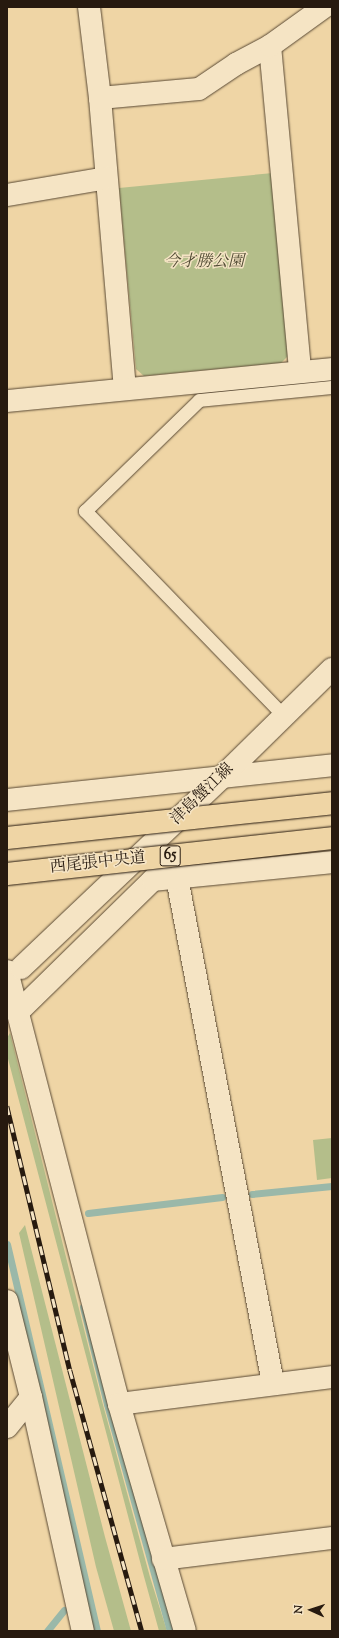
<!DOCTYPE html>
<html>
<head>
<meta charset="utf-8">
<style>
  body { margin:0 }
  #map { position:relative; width:339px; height:1638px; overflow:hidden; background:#efd5a5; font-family:"Sorts Mill Goudy","Noto Serif JP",serif }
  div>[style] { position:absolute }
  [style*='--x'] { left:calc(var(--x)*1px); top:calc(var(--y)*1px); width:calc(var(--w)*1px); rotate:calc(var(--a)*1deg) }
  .green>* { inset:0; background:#b4be8a }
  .stream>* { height:7px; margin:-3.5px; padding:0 3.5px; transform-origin:3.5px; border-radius:3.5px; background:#9ab8a9 }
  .roads { filter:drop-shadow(0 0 1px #594934) drop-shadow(0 0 1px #594934) }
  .service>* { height:13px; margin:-6.5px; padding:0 6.5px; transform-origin:6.5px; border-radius:6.5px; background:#f5e4c4 }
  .minor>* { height:22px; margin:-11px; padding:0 11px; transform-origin:11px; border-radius:11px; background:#f5e4c4 }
  .secondary>* { height:22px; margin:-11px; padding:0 11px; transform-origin:11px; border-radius:11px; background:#f5e4c4 }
  .rail>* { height:4.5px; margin-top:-2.25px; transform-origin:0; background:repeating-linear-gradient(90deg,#f5e4c4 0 9px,#271a0f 0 18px); box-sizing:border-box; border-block:1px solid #271a0f }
  .bridges { filter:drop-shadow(0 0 1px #271a0f) drop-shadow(0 0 1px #271a0f) }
  .primary-bridge>* { height:22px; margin:-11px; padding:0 11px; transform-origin:11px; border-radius:11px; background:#efd5a5 }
  span { translate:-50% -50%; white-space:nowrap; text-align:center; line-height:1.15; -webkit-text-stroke:3px #f5e4c4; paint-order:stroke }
  .shield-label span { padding:1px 3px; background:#f5e4c4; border:1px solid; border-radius:3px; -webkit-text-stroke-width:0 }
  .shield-label { font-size:15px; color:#271a0f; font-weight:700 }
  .park-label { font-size:16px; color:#514b34; font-style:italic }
  .street-label { font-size:16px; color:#271a0f }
  .frame { position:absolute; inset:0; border:8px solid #271a0f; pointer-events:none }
  .north { position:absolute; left:291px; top:1590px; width:40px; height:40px; -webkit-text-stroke:3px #f5e4c4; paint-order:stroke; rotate:273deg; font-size:11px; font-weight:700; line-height:16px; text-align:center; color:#271a0f }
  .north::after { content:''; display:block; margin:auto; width:14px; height:18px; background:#271a0f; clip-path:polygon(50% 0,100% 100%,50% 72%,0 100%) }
</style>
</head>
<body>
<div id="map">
  <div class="green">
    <div style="clip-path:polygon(273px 173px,290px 354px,281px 363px,144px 376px,136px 369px,119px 188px)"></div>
    <div style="clip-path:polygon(10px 1033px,102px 1401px,150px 1577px,167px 1631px,159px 1631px,143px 1573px,7px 1055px,7px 1038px)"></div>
    <div style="clip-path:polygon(332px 1138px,332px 1178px,317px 1180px,313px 1140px)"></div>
    <div style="clip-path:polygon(25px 1225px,105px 1537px,131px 1631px,114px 1631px,96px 1567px,19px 1233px)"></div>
  </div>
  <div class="stream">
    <div style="--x:252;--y:1194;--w:80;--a:-5.7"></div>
    <div style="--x:88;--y:1213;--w:135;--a:-6.8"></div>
    <div style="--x:7;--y:1244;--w:397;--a:76.9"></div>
    <div style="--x:83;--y:1307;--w:100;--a:76.1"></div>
    <div style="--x:107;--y:1404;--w:236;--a:74.5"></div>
    <div style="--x:47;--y:1631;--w:27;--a:-51"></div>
  </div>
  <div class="roads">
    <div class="service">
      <div style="--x:284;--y:716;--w:286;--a:-134.1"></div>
      <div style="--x:85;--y:511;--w:159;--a:-44.2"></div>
      <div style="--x:199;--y:400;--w:134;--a:-5.6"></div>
    </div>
    <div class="minor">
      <div style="--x:89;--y:7;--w:92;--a:83.1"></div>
      <div style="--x:100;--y:98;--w:292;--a:85.1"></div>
      <div style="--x:270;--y:46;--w:327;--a:84.7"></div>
      <div style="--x:100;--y:98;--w:99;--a:-5.2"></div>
      <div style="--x:199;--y:89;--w:45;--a:-34"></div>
      <div style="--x:236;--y:64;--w:38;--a:-28"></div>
      <div style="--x:270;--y:46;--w:67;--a:-35.8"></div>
      <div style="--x:7;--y:195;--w:100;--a:-9.7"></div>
      <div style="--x:7;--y:401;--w:327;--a:-5.6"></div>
      <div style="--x:7;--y:800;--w:327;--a:-6.1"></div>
      <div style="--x:177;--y:878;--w:514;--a:79.24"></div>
      <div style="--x:7;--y:971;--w:447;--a:75.5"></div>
      <div style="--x:119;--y:1404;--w:236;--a:73.8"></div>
      <div style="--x:18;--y:1012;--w:189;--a:-44.4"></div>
      <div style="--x:153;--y:880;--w:180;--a:-5.7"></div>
      <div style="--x:7;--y:1301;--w:99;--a:76"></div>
      <div style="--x:31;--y:1397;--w:240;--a:77.5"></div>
      <div style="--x:119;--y:1404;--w:215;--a:-7.2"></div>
      <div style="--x:7;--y:1427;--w:38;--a:-51"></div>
      <div style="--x:163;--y:1559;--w:170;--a:-7.1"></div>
    </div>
    <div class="secondary">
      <div style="--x:21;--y:968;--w:277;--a:-43.5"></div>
      <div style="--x:222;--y:777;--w:154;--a:-44.5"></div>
    </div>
  </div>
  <div class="rail">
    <div style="--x:7;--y:1106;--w:271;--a:76.6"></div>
    <div style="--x:70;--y:1370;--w:271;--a:74.6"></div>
  </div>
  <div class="bridges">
    <div class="primary-bridge">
      <div style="--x:7;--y:838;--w:327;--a:-6.1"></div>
      <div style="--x:7;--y:874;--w:327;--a:-6.3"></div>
    </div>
  </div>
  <div class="shield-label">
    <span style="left:170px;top:856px">65</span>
  </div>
  <div class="park-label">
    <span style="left:204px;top:263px">今才勝公園</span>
  </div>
  <div class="street-label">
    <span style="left:203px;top:795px;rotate:-44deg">津島蟹江線</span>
    <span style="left:98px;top:864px;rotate:-6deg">西尾張中央道</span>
  </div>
  <div class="frame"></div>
  <div class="north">N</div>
</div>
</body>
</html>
